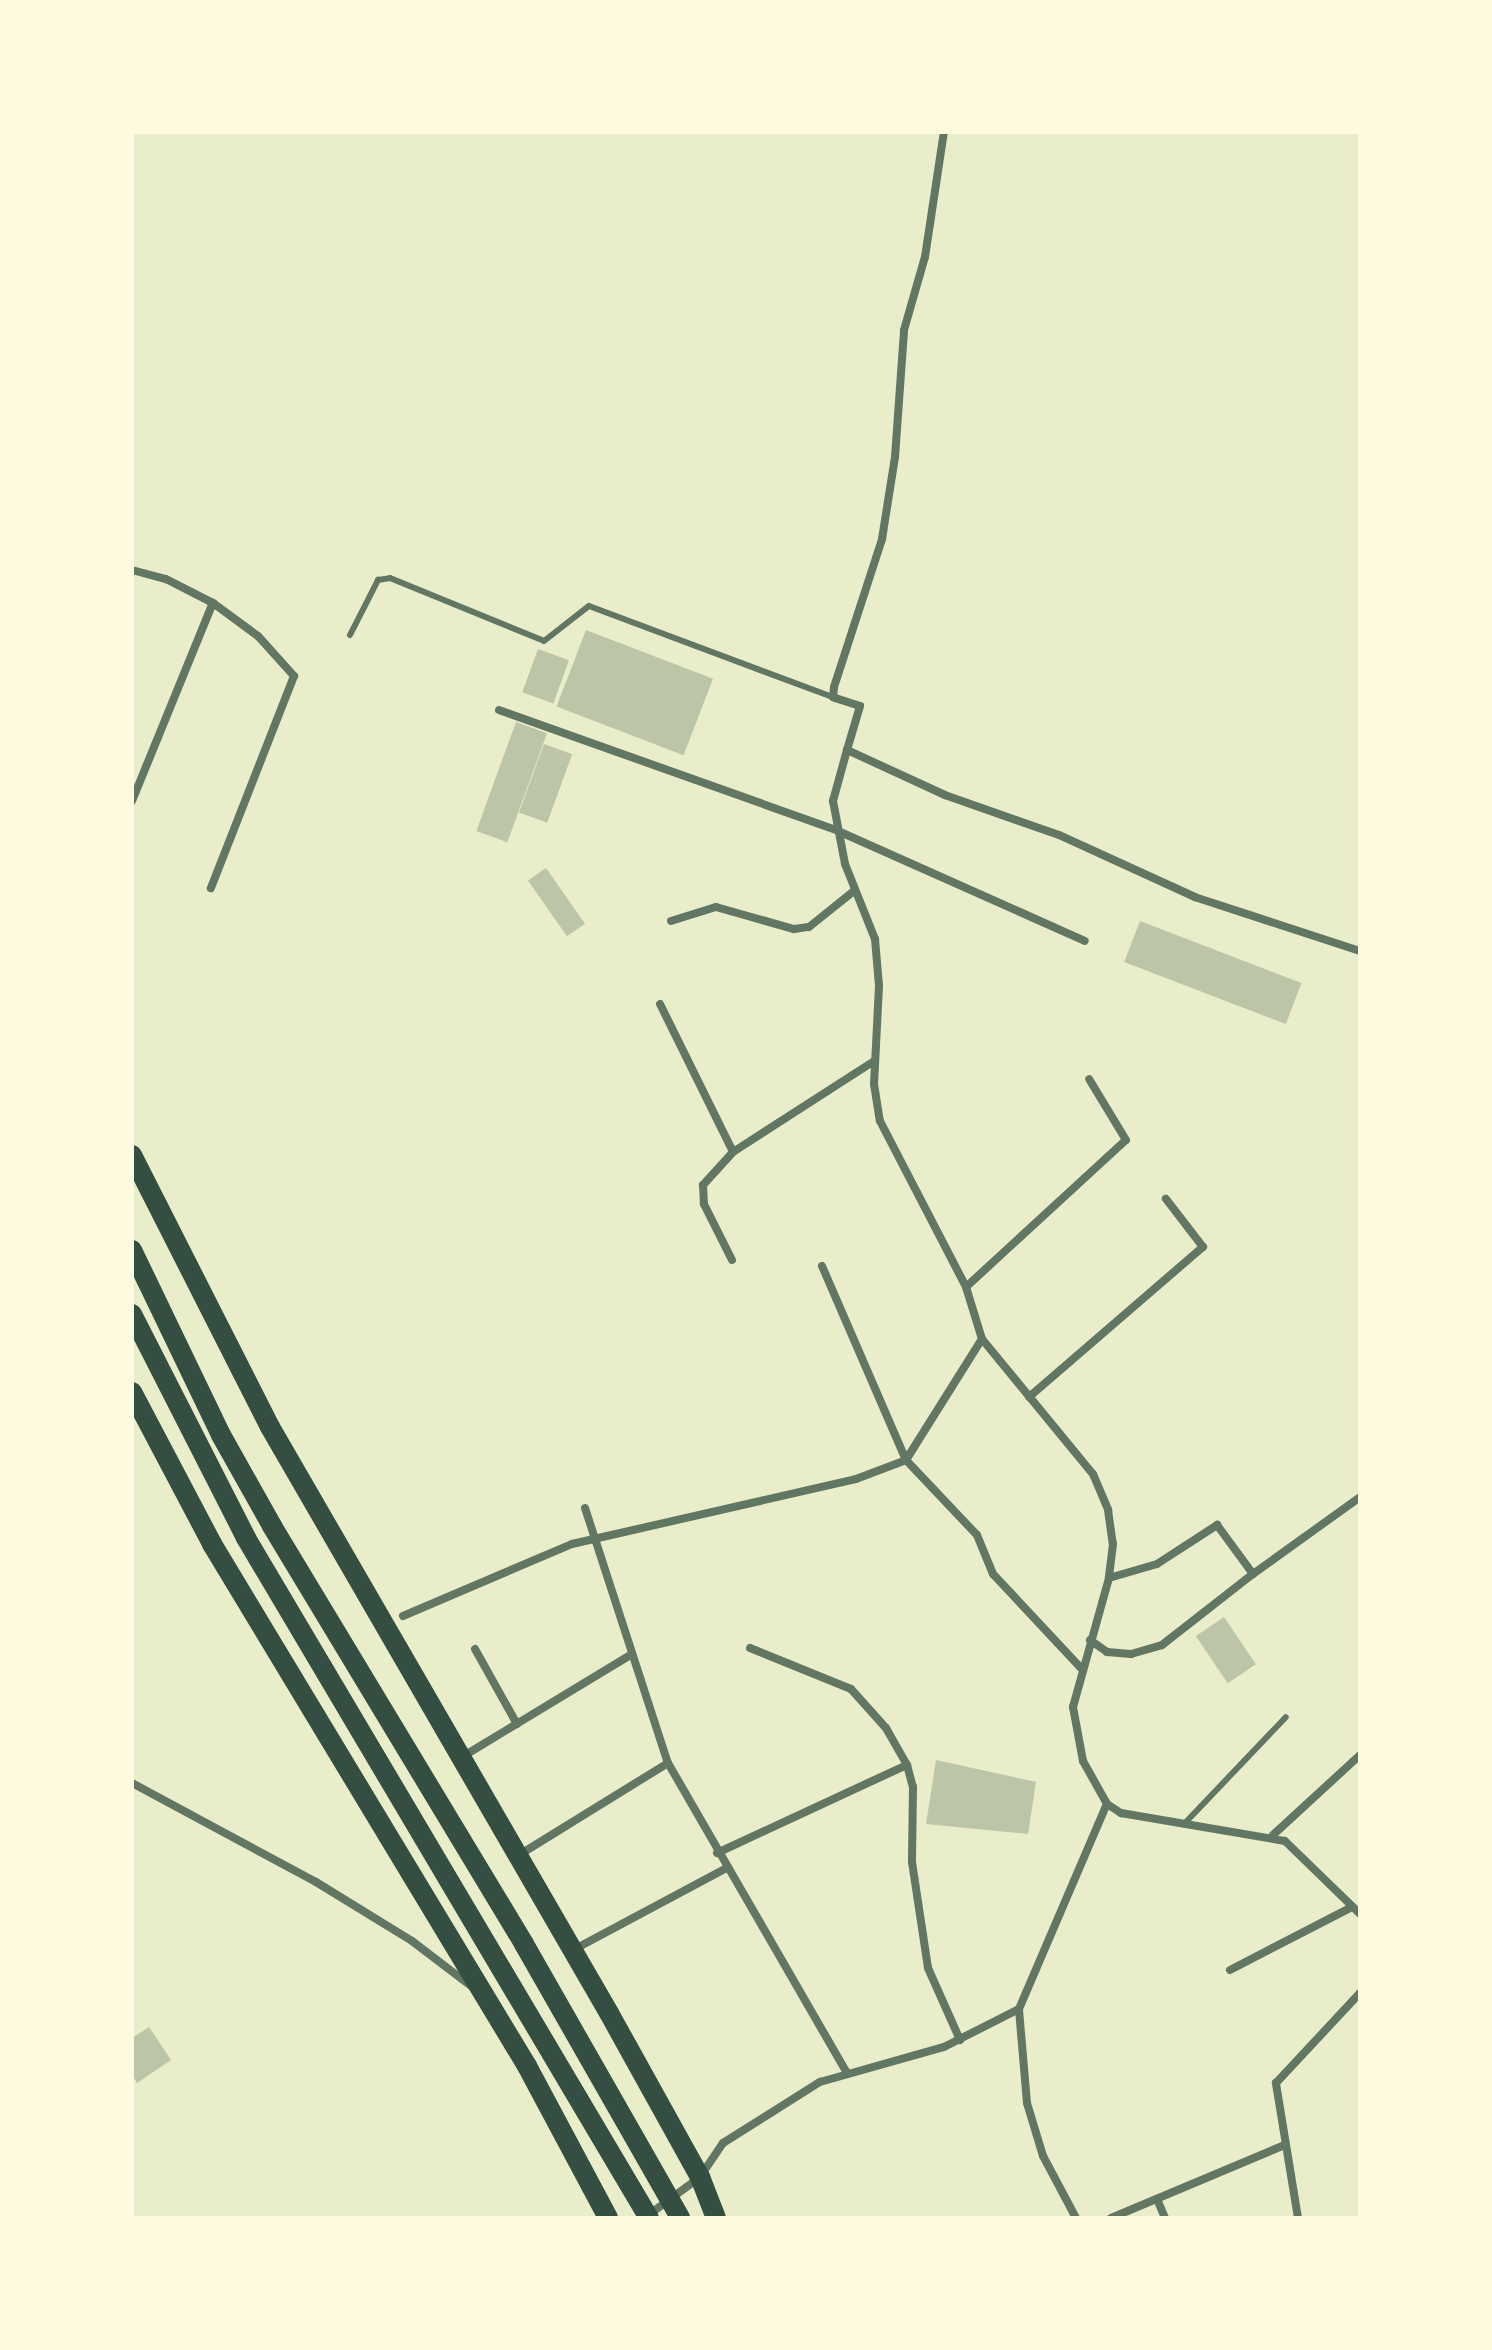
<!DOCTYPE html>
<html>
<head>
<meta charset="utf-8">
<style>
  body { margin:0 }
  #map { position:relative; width:1492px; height:2350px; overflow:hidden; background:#e9edc9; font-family:"Roboto Serif",serif }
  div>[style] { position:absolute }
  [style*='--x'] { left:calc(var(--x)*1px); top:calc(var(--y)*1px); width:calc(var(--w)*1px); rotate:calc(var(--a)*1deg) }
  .building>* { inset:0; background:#bcc5a7; transform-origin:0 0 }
  .service>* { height:6px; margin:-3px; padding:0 3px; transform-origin:3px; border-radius:3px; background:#617663 }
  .minor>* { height:8px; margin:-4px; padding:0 4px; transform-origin:4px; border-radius:4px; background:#617663 }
  .primary>* { height:20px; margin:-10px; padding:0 10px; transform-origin:10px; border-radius:10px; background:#344e41 }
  span { translate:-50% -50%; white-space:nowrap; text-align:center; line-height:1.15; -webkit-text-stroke:8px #fefae0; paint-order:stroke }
  .frame { position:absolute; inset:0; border:134px solid #fefae0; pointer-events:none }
</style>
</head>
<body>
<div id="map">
  <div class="building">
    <div style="left:586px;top:630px;width:136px;height:82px;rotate:21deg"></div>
    <div style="left:538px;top:649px;width:33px;height:46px;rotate:20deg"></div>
    <div style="left:516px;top:722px;width:33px;height:116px;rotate:20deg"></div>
    <div style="left:544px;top:744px;width:30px;height:73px;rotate:20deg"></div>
    <div style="left:546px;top:868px;width:68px;height:22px;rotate:55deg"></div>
    <div style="left:1140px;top:921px;width:173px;height:44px;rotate:21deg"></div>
    <div style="left:1224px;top:1617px;width:57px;height:34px;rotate:56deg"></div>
    <div style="clip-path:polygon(936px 1760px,1036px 1782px,1028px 1834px,926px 1824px)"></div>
    <div style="clip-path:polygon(149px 2027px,171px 2060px,137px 2083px,132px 2075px,132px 2038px)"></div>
  </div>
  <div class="service">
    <div style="--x:350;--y:635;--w:62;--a:-63"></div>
    <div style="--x:378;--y:580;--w:12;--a:-9"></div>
    <div style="--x:390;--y:578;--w:166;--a:22.2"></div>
    <div style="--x:544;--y:641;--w:57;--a:-37.9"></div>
    <div style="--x:589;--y:606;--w:260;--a:20.5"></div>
    <div style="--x:1185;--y:1823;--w:146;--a:-46.4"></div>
  </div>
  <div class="minor">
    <div style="--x:132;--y:570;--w:35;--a:15"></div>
    <div style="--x:166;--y:579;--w:53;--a:27.1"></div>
    <div style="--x:213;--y:603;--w:56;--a:36.3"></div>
    <div style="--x:258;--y:636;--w:54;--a:48"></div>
    <div style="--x:294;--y:676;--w:228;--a:111.4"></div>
    <div style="--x:499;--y:710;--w:360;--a:19.6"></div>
    <div style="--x:838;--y:831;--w:270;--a:24"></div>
    <div style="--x:847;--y:750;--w:46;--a:-73.5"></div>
    <div style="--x:860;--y:706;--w:28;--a:-162"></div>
    <div style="--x:833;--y:697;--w:10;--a:-84"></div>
    <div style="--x:834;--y:687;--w:156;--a:-72"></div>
    <div style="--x:882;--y:539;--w:83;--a:-81"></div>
    <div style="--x:895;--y:457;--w:127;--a:-85.9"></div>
    <div style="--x:904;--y:330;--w:76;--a:-74"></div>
    <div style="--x:925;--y:257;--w:126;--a:-81.4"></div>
    <div style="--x:132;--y:801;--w:214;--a:-67.8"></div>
    <div style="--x:671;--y:921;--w:47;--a:-17.3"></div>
    <div style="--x:716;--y:907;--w:81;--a:15.8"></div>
    <div style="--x:794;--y:929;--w:15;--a:-8"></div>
    <div style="--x:809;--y:927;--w:59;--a:-38.8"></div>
    <div style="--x:1360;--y:951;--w:174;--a:-161.9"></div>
    <div style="--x:1195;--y:897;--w:149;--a:-155.5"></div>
    <div style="--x:1059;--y:835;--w:121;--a:-160.7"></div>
    <div style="--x:945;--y:795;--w:108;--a:-155.3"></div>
    <div style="--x:847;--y:750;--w:53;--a:105.4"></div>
    <div style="--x:833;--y:801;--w:64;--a:79.2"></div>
    <div style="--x:845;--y:864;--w:81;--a:68.2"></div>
    <div style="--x:875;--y:939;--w:47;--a:85.1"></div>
    <div style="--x:879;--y:986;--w:98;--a:92.9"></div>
    <div style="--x:874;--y:1084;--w:37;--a:81"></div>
    <div style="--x:880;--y:1121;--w:187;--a:62.6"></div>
    <div style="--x:966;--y:1287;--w:54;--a:72.9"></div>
    <div style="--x:982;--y:1339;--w:175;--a:50.6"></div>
    <div style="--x:1093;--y:1474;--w:39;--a:67"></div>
    <div style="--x:1108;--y:1510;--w:34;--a:82"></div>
    <div style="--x:1113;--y:1544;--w:34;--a:97"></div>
    <div style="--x:1109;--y:1578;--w:134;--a:105.6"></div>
    <div style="--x:1073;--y:1707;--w:55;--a:79.5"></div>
    <div style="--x:1083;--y:1761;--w:49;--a:60.8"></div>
    <div style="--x:1107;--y:1804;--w:17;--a:33"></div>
    <div style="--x:1121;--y:1813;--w:166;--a:9.7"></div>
    <div style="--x:1285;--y:1841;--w:105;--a:44.2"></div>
    <div style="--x:660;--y:1004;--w:165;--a:63.7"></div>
    <div style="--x:732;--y:1260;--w:63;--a:-116.6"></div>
    <div style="--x:704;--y:1204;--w:19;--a:-93"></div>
    <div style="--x:703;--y:1185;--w:45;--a:-47.7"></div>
    <div style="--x:733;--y:1152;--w:168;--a:-32.8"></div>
    <div style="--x:822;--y:1266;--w:211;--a:66.6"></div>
    <div style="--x:906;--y:1460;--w:103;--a:46.6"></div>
    <div style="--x:977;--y:1535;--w:42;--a:67.7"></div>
    <div style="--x:993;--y:1574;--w:129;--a:46.9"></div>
    <div style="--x:966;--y:1287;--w:217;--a:-42.6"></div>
    <div style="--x:1126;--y:1140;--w:71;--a:-121.2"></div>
    <div style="--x:1029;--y:1397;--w:230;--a:-40.8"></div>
    <div style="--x:1203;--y:1247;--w:61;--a:-127.6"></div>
    <div style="--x:585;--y:1508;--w:268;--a:72"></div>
    <div style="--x:668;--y:1763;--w:358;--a:60"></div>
    <div style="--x:1109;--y:1578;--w:50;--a:-16.3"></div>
    <div style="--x:1157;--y:1564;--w:72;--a:-33"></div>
    <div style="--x:1217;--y:1525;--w:61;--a:53.7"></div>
    <div style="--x:1253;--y:1574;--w:132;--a:-35.7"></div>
    <div style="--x:403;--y:1616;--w:184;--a:-23.1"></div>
    <div style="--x:572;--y:1544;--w:291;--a:-12.9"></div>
    <div style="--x:856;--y:1479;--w:53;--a:-20.8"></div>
    <div style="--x:906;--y:1460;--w:143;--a:-57.9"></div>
    <div style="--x:1090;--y:1640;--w:21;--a:35"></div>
    <div style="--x:1107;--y:1652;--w:24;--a:5"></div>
    <div style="--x:1131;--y:1654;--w:32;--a:-16"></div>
    <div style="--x:1162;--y:1645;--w:115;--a:-38"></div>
    <div style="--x:750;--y:1648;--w:109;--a:22.1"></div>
    <div style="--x:851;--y:1689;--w:52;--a:48.1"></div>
    <div style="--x:886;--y:1728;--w:43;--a:60.4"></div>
    <div style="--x:907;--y:1765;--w:23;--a:75"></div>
    <div style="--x:913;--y:1787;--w:75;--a:90.8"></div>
    <div style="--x:912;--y:1862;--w:107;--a:81.4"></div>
    <div style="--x:928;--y:1968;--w:79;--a:66"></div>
    <div style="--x:475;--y:1649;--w:86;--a:60.8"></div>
    <div style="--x:462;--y:1757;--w:195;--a:-31.2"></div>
    <div style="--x:132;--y:1783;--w:209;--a:28.3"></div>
    <div style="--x:316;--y:1882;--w:113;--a:31.6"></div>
    <div style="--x:412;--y:1941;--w:74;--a:37.3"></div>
    <div style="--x:1273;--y:1835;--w:118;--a:-42.6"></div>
    <div style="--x:717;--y:1853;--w:209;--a:-24.9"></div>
    <div style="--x:519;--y:1855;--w:175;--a:-31.7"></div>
    <div style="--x:573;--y:1950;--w:172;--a:-28.1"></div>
    <div style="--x:1230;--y:1970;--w:137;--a:-27.3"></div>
    <div style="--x:1157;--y:2199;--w:21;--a:67"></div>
    <div style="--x:647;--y:2216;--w:66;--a:-36.3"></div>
    <div style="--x:700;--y:2177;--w:41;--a:-55.9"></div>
    <div style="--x:723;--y:2143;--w:115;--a:-32.2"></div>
    <div style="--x:820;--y:2082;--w:129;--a:-15.8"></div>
    <div style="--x:944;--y:2047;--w:84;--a:-26.9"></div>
    <div style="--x:1076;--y:2218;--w:70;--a:-118"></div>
    <div style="--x:1043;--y:2156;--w:55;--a:-106.8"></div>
    <div style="--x:1027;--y:2103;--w:94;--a:-94.9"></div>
    <div style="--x:1019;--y:2009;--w:223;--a:-66.8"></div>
    <div style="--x:1111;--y:2218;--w:189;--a:-22.8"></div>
    <div style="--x:1298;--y:2218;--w:137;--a:-99.3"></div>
    <div style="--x:1276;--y:2083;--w:123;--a:-47"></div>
  </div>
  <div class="primary">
    <div style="--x:132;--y:1155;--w:305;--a:63.1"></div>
    <div style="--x:270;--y:1427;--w:677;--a:59.95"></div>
    <div style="--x:609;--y:2013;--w:188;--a:61"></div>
    <div style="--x:700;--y:2177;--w:44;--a:68.7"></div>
    <div style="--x:132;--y:1250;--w:205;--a:64.3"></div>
    <div style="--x:221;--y:1435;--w:104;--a:60.7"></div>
    <div style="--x:272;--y:1526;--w:488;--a:58.9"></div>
    <div style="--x:524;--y:1944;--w:315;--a:60.3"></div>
    <div style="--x:132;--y:1314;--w:251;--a:63"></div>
    <div style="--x:246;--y:1538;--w:790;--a:59.35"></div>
    <div style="--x:132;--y:1392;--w:172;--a:62.2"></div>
    <div style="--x:212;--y:1544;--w:610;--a:58.89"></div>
    <div style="--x:527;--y:2066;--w:172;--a:61.9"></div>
  </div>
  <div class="frame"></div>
</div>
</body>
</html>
